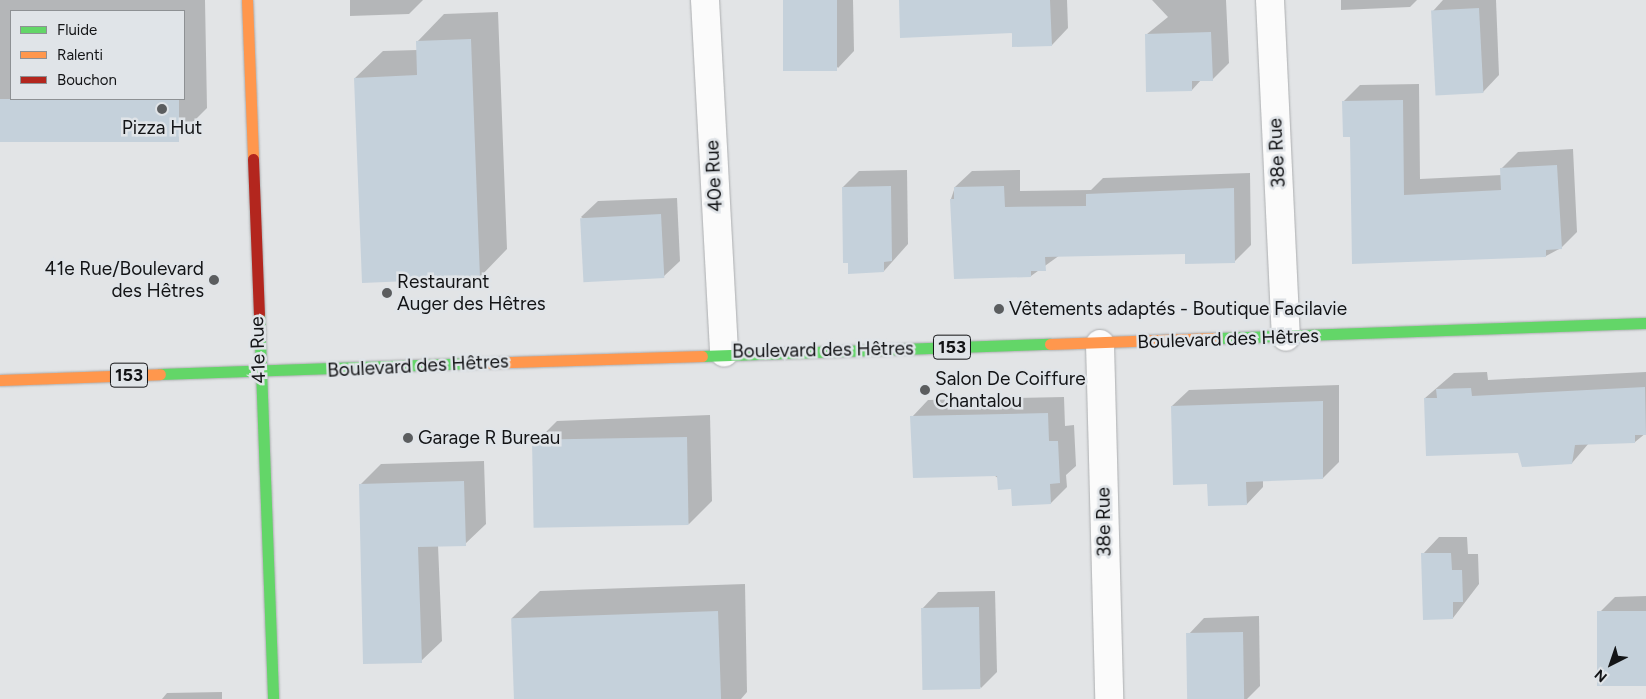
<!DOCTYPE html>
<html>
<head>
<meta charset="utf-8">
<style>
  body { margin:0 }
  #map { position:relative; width:1646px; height:699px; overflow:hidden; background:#e2e4e6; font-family:Figtree,sans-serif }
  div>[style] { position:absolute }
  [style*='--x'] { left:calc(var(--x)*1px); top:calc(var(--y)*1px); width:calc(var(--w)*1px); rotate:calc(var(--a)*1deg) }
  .shadow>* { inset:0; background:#0003 }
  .building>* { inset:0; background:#c5d1db; transform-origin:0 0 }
  .roads { filter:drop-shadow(0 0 1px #acaeb0) drop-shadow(0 0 1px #acaeb0) }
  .street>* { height:28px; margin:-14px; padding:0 14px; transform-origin:14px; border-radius:14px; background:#fbfbfb }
  .fast>* { height:11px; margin:-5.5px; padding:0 5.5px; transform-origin:5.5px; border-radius:5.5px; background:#63d668 }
  .slow>* { height:11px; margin:-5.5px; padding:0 5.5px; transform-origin:5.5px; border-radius:5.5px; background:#ff974d }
  .jam>* { height:11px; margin:-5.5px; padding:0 5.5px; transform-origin:5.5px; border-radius:5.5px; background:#b3261e }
  .dots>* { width:14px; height:14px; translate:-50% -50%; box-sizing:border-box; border:2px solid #e0e4e8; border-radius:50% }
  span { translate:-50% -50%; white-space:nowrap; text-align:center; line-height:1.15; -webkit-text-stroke:5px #e0e4e8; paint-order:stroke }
  .shield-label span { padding:1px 4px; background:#e0e4e8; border:1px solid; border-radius:4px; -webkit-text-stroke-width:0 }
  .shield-label { font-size:18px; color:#131416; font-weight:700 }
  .poi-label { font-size:19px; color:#131416 }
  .right { translate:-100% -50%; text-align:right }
  .left { translate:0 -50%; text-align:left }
  .street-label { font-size:19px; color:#131416 }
  .legend { position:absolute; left:10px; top:10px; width:175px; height:90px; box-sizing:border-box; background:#e0e4e8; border:1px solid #8e9194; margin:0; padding:6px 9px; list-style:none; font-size:15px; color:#131416 }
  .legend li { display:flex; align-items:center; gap:10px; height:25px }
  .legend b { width:25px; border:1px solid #8e9194 }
  .north { position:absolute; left:1586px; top:639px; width:50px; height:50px; -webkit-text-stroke:4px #e0e4e8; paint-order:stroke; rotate:221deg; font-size:14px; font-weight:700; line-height:20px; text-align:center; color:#131416 }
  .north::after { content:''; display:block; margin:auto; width:18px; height:22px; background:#131416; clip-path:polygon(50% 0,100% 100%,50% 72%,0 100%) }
</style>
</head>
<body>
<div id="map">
  <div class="shadow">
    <div style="clip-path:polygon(evenodd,0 0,205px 0,207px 108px,179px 136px,0 141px,0 0,11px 11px,184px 11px,184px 99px,11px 99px,11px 11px)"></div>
    <div style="clip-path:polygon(350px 0,423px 0,409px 14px,350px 16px)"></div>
    <div style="clip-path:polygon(784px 0,853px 0,854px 51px,838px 68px)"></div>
    <div style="clip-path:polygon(900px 0,1067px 0,1068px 28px,1052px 45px)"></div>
    <div style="clip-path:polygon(1152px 0,1226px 0,1229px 63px,1212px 80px,1201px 80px,1192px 90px,1147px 34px,1168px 17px)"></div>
    <div style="clip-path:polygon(1341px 0,1417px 0,1410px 7px,1341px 10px)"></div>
    <div style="clip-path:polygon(1443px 0,1496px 0,1499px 75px,1483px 92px,1433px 11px)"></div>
    <div style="clip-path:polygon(498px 12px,507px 249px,480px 277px,355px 78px,383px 51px,417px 50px,417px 42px,444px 14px)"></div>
    <div style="clip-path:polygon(1419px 84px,1420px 179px,1502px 175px,1502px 168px,1518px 152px,1573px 149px,1577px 232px,1561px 248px,1546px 256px,1353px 263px,1351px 136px,1343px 102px,1360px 85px)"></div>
    <div style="clip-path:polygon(907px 170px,908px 244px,884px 271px,843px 187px,859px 171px)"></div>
    <div style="clip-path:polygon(1020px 170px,1020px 191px,1091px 190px,1103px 178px,1250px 173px,1251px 245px,1234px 262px,1186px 253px,1060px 255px,1031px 276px,951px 199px,955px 187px,972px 171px)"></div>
    <div style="clip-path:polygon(677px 198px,680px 261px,663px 277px,581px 217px,598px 201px)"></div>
    <div style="clip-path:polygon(1487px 372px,1488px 380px,1646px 372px,1646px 433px,1635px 442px,1589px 443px,1572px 463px,1518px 452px,1425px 398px,1454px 373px)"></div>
    <div style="clip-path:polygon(1339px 385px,1339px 462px,1323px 478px,1263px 480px,1263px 487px,1247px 504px,1208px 483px,1172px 406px,1189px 390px)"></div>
    <div style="clip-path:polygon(1064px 397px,1065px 426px,1074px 425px,1076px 466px,1066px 475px,1067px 487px,1051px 503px,1012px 488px,912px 417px,928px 400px)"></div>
    <div style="clip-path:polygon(710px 415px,712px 501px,689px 524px,534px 444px,557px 421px)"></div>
    <div style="clip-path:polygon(484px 461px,486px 524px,465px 544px,438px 545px,442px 641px,421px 661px,361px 484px,381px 464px)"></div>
    <div style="clip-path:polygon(1439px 537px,1467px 537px,1468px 554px,1478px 554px,1479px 584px,1453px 618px,1423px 554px)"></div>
    <div style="clip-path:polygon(745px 584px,747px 692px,741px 699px,515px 699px,512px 618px,540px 591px)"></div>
    <div style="clip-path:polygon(995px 591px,997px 672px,981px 688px,922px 609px,938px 592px)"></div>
    <div style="clip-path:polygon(1646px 596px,1646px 684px,1599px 613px,1615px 597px)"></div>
    <div style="clip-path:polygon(1259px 616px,1260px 686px,1247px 699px,1190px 699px,1188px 635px,1204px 618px)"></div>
    <div style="clip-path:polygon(222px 692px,222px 699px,162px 699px,167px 693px)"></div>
  </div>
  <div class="building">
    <div style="left:783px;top:0;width:54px;height:71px"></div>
    <div style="clip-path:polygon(899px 0,1050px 0,1052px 46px,1012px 47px,1012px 33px,900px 38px)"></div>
    <div style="left:1479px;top:8px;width:85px;height:48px;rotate:87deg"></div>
    <div style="clip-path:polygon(1211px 32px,1213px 81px,1192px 81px,1192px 91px,1146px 92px,1145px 34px)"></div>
    <div style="clip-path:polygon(471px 39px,480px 278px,362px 283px,354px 78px,417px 75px,416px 41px)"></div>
    <div style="left:0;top:99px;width:179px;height:43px"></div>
    <div style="clip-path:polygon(1403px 100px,1404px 195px,1501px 190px,1500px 168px,1557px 165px,1562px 249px,1546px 250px,1546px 257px,1352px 264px,1350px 137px,1343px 137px,1342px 101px)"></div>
    <div style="clip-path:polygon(891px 186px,892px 261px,884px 262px,884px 272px,848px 274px,848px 263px,843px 263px,842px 187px)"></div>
    <div style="clip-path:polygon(1004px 186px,1005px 207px,1086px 206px,1086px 194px,1234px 188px,1235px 263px,1185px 264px,1185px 254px,1045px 257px,1046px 271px,1031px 271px,1031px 277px,954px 279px,950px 199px,954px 199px,954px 187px)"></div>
    <div style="left:661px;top:214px;width:64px;height:81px;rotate:87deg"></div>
    <div style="clip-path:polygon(1645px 387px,1646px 435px,1635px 435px,1635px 443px,1575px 445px,1572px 464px,1522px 467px,1518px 453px,1426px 456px,1424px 398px,1437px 398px,1436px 389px,1471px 388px,1472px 396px)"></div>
    <div style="clip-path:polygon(1323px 401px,1323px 479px,1246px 482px,1247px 505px,1208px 506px,1207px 484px,1173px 485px,1171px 406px)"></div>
    <div style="clip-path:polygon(1048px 413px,1049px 441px,1058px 441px,1060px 483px,1050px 484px,1051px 504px,1012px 506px,1011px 489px,998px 490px,997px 476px,913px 478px,910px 416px)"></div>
    <div style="left:687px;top:437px;width:88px;height:155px;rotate:89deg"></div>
    <div style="clip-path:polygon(464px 481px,466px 546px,418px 547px,422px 663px,363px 664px,359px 484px)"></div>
    <div style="clip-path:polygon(1421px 553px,1451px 553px,1452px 570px,1462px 570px,1463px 602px,1453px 602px,1453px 619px,1423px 620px)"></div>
    <div style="left:979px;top:607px;width:82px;height:58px;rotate:89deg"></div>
    <div style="left:718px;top:611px;width:88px;height:207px;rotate:88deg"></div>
    <div style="left:1646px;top:611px;width:75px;height:49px;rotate:90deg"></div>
    <div style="left:1243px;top:632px;width:67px;height:57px;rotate:89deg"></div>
  </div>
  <div class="roads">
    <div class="street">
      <div style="--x:705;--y:0;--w:353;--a:86.9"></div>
      <div style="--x:1270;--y:0;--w:337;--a:87.3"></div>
      <div style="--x:1100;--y:344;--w:355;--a:88.5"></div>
    </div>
    <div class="fast">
      <div style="--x:259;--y:314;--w:385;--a:87.9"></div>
      <div style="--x:1217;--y:338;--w:429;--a:-2"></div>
      <div style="--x:702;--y:356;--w:348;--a:-2"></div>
      <div style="--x:160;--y:374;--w:323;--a:-2"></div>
    </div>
    <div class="slow">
      <div style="--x:247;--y:0;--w:159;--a:87.8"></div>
      <div style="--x:1050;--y:344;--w:167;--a:-2.1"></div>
      <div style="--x:483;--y:363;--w:219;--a:-1.8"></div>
      <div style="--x:0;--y:380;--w:160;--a:-2.1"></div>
    </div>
    <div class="jam">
      <div style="--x:253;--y:159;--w:155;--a:87.8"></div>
    </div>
  </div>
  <div class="dots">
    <div style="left:162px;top:109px;background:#5b5d5f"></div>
    <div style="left:214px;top:280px;background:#5b5d5f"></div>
    <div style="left:387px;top:293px;background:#5b5d5f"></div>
    <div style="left:999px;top:309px;background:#5b5d5f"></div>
    <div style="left:925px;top:390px;background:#5b5d5f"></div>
    <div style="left:408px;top:438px;background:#5b5d5f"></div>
  </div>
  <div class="shield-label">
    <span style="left:952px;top:347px">153</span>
    <span style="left:129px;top:375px">153</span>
  </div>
  <div class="poi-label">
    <span style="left:162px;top:128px">Pizza Hut</span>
    <span class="right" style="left:204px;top:280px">41e Rue/Boulevard<br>des Hêtres</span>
    <span class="left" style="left:397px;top:293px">Restaurant<br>Auger des Hêtres</span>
    <span class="left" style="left:1009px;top:309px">Vêtements adaptés - Boutique Facilavie</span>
    <span class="left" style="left:935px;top:390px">Salon De Coiffure<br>Chantalou</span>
    <span class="left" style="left:418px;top:438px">Garage R Bureau</span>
  </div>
  <div class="street-label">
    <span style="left:1277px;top:153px;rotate:-93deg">38e Rue</span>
    <span style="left:714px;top:176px;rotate:-93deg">40e Rue</span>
    <span style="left:1228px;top:339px;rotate:-2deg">Boulevard des Hêtres</span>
    <span style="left:258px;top:350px;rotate:-92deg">41e Rue</span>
    <span style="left:823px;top:350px;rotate:-1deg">Boulevard des Hêtres</span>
    <span style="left:418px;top:366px;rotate:-3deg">Boulevard des Hêtres</span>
    <span style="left:1104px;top:522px;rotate:-91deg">38e Rue</span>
  </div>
  <ul class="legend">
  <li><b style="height:6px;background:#63d668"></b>Fluide</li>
  <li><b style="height:6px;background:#ff974d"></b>Ralenti</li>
  <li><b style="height:6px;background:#b3261e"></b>Bouchon</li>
  </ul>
  <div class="north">N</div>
</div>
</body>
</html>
